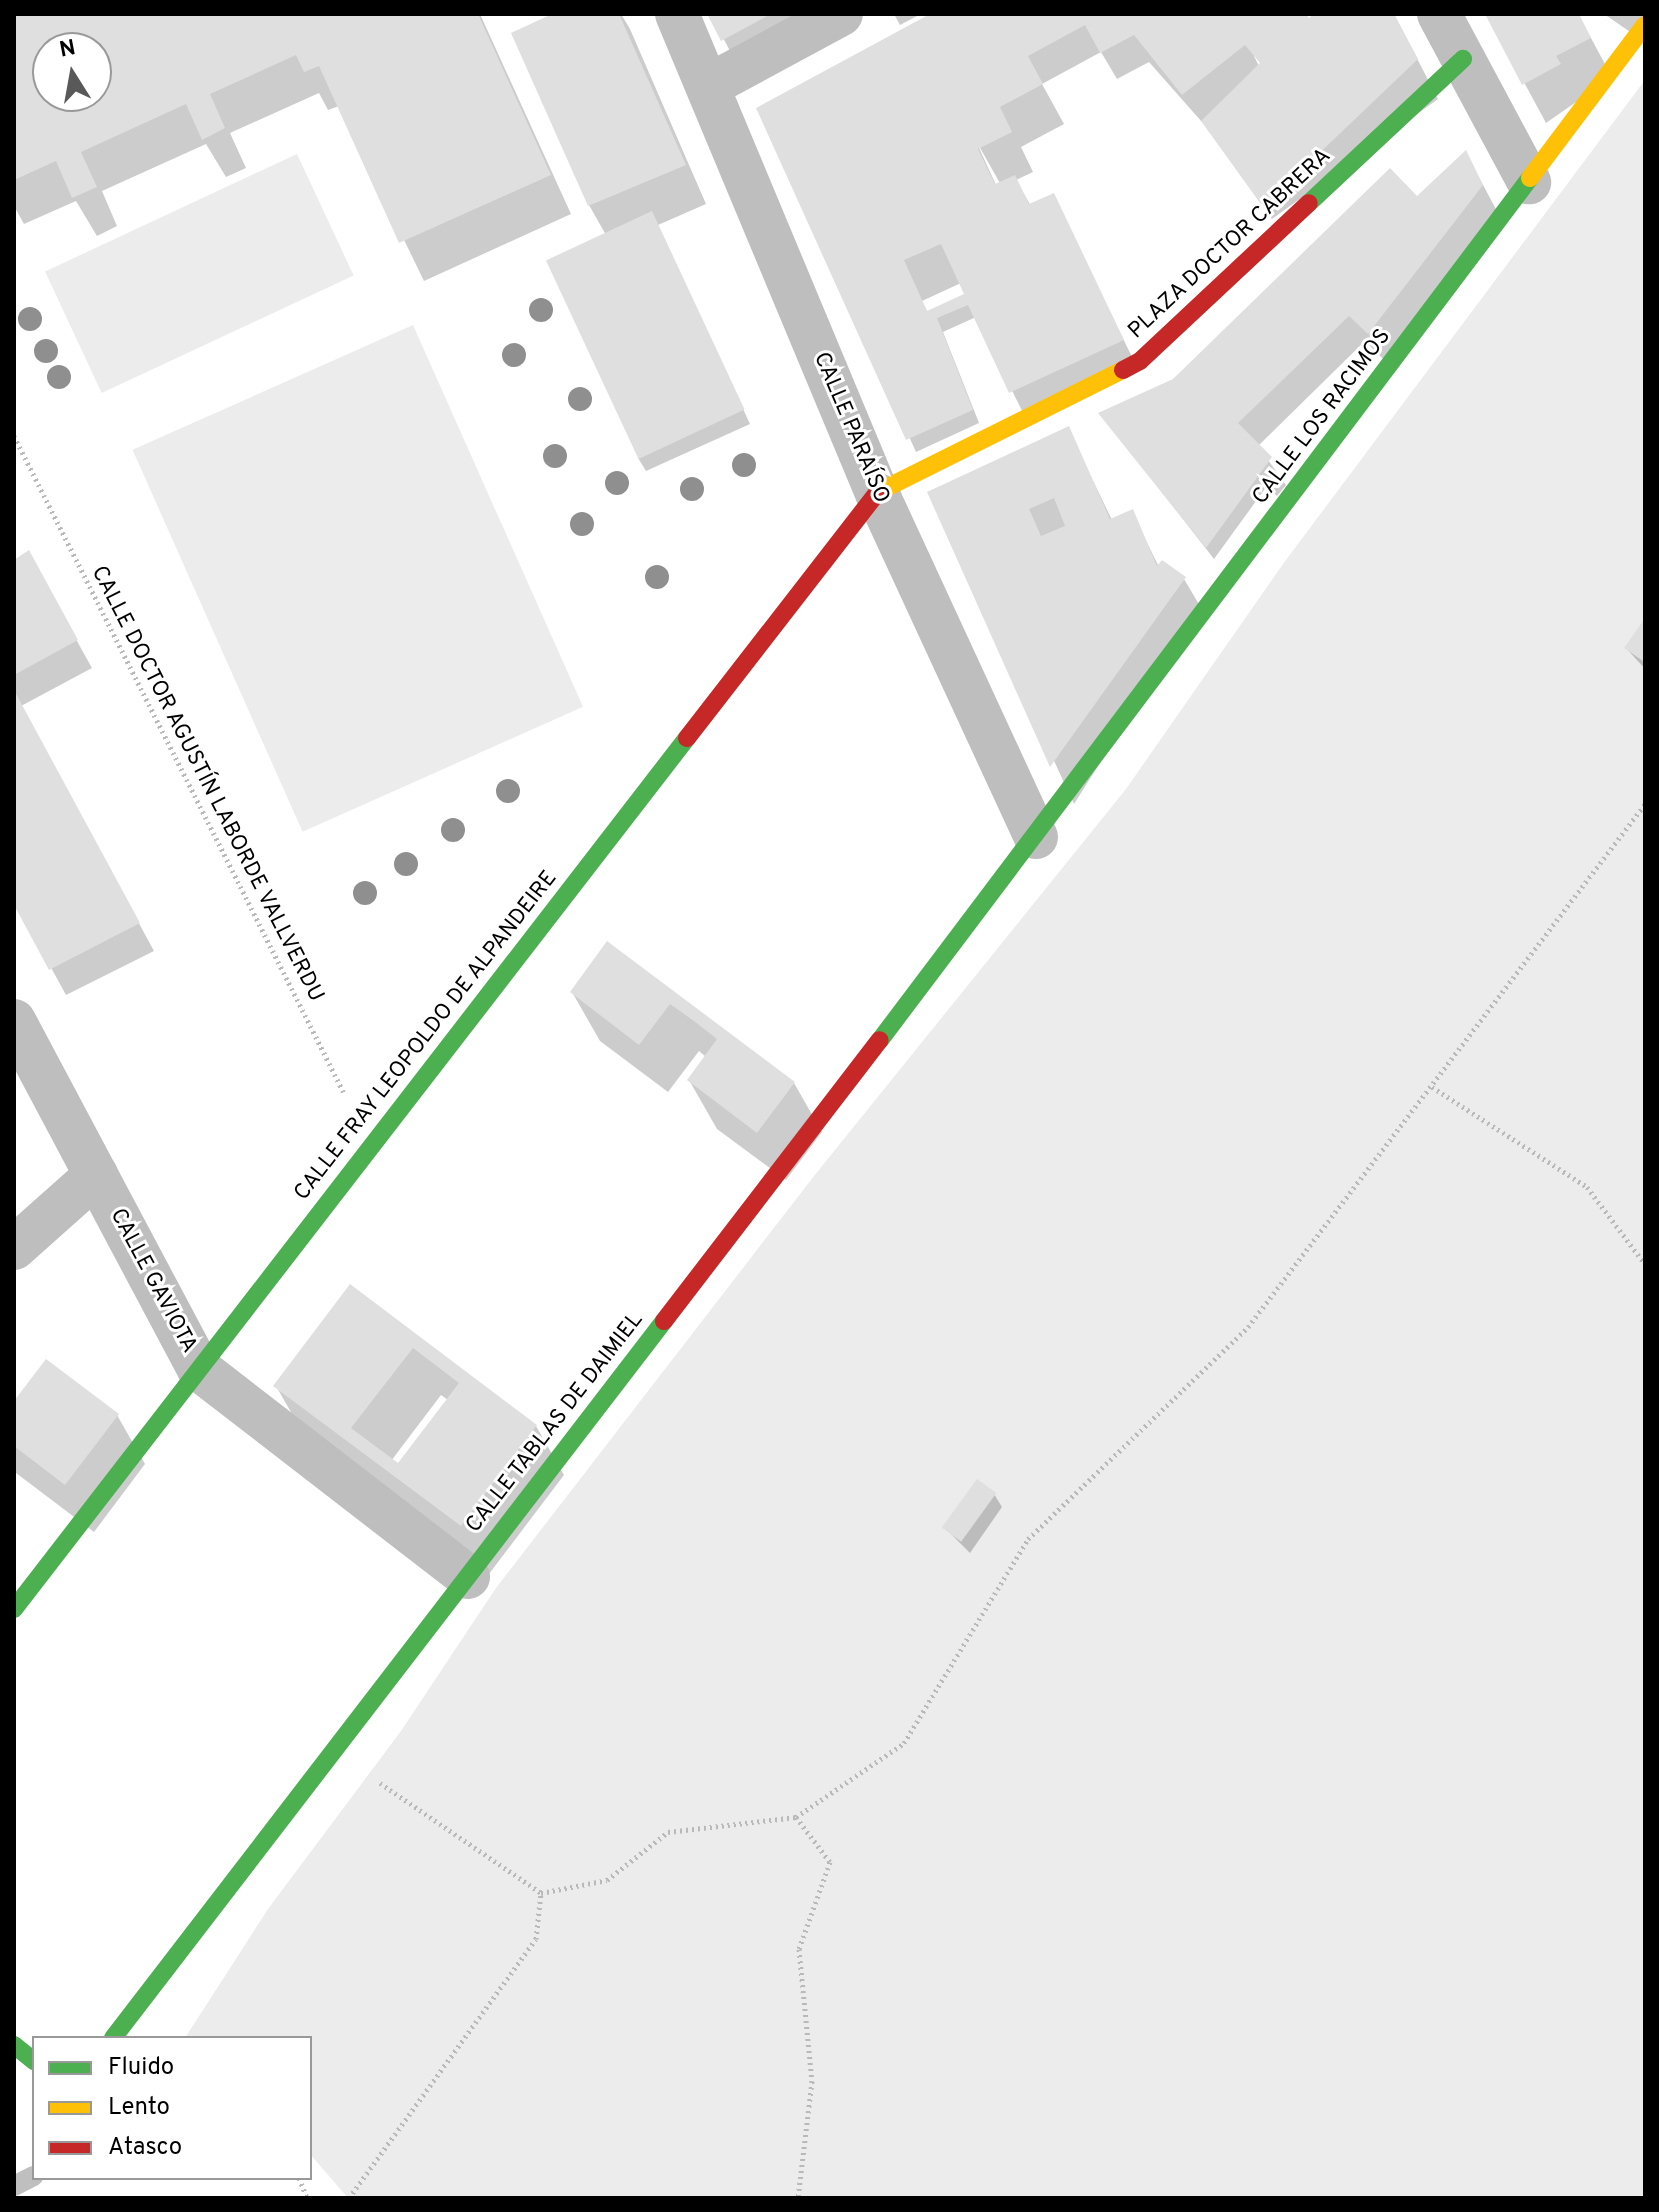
<!DOCTYPE html>
<html>
<head>
<meta charset="utf-8">
<style>
  body { margin:0 }
  #map { position:relative; width:1659px; height:2212px; overflow:hidden; background:#fff; font-family:Overpass,sans-serif }
  div>[style] { position:absolute }
  [style*='--x'] { left:calc(var(--x)*1px); top:calc(var(--y)*1px); width:calc(var(--w)*1px); rotate:calc(var(--a)*1deg) }
  .green>* { inset:0; background:#ececec; transform-origin:0 0 }
  .shadow>* { inset:0; background:#0003 }
  .stream>* { height:20px; margin:-10px; padding:0 10px; transform-origin:10px; border-radius:10px; background:#bfbfbf }
  .building>* { inset:0; background:#dfdfdf; transform-origin:0 0 }
  .path>* { height:5px; margin-top:-2.5px; transform-origin:0; background:repeating-linear-gradient(90deg,#b9b9b9 0 2px,transparent 0 6px) }
  .street>* { height:44px; margin:-22px; padding:0 22px; transform-origin:22px; border-radius:22px; background:#bebebe }
  .fast>* { height:18px; margin:-9px; padding:0 9px; transform-origin:9px; border-radius:9px; background:#4caf50 }
  .slow>* { height:18px; margin:-9px; padding:0 9px; transform-origin:9px; border-radius:9px; background:#ffc107 }
  .jam>* { height:18px; margin:-9px; padding:0 9px; transform-origin:9px; border-radius:9px; background:#c62828 }
  .trees>* { width:24px; height:24px; margin:-12px; border-radius:50%; background:#8f8f8f }
  span { translate:-50% -50%; white-space:nowrap; text-align:center; line-height:1.15; -webkit-text-stroke:6px #fff; paint-order:stroke }
  .street-label { font-size:22px; color:#000 }
  .frame { position:absolute; inset:0; border:16px solid #000; pointer-events:none }
  .legend { position:absolute; left:32px; top:2036px; width:280px; height:144px; box-sizing:border-box; background:#fff; border:2px solid #999; margin:0; padding:10px 14px; list-style:none; font-size:24px; color:#000 }
  .legend li { display:flex; align-items:center; gap:16px; height:40px }
  .legend b { width:40px; border:2px solid #999 }
  .north { position:absolute; left:32px; top:32px; width:80px; height:80px; box-sizing:border-box; background:#fff; border:2px solid #999; border-radius:50%; rotate:349deg; font-size:22px; font-weight:700; line-height:32px; text-align:center; color:#000 }
  .north::after { content:''; display:block; margin:auto; width:28px; height:36px; background:#595959; clip-path:polygon(50% 0,100% 100%,50% 72%,0 100%) }
</style>
</head>
<body>
<div id="map">
  <div class="green">
    <div style="clip-path:polygon(1645px 80px,1645px 2198px,348px 2198px,310px 2154px,310px 2038px,185px 2038px,268px 1909px,401px 1731px,496px 1588px,814px 1176px,1126px 789px,1283px 564px)"></div>
    <div style="left:297px;top:154px;width:134px;height:278px;rotate:65deg"></div>
    <div style="left:413px;top:325px;width:418px;height:307px;rotate:66deg"></div>
  </div>
  <div class="shadow">
    <div style="clip-path:polygon(evenodd,14px 14px,480px 14px,571px 214px,424px 281px,339px 106px,328px 110px,319px 93px,230px 133px,246px 168px,226px 177px,206px 144px,102px 191px,117px 226px,97px 236px,76px 201px,24px 224px,14px 206px,14px 14px,48px 48px,96px 48px,96px 96px,48px 96px,48px 48px)"></div>
    <div style="clip-path:polygon(556px 14px,621px 14px,630px 29px,706px 204px,658px 225px,750px 424px,646px 471px,638px 458px,606px 235px,589px 205px)"></div>
    <div style="clip-path:polygon(711px 14px,803px 14px,738px 67px)"></div>
    <div style="clip-path:polygon(894px 14px,921px 14px,900px 25px)"></div>
    <div style="clip-path:polygon(evenodd,934px 14px,1305px 14px,1309px 21px,1316px 14px,1394px 14px,1438px 99px,1272px 219px,1209px 130px,1149px 62px,1117px 79px,1101px 52px,1042px 84px,1064px 124px,1021px 147px,1033px 172px,1016px 180px,1031px 206px,1053px 196px,1137px 367px,1026px 419px,976px 317px,943px 332px,979px 423px,916px 452px,842px 288px,934px 14px,1256px 54px,1262px 63px,1259px 66px,1254px 56px,1256px 54px,934px 14px,975px 139px,1001px 185px,996px 185px,975px 139px,934px 14px,961px 283px,966px 295px,928px 313px,922px 301px,961px 283px)"></div>
    <div style="clip-path:polygon(1487px 14px,1578px 14px,1612px 77px,1546px 123px)"></div>
    <div style="clip-path:polygon(1604px 14px,1645px 14px,1639px 38px)"></div>
    <div style="clip-path:polygon(1466px 153px,1498px 213px,1384px 360px,1365px 341px,1258px 446px,1286px 485px,1277px 496px,1267px 486px,1214px 559px,1101px 414px,1174px 380px,1417px 199px)"></div>
    <div style="clip-path:polygon(1068px 429px,1112px 520px,1132px 512px,1159px 567px,1184px 579px,1200px 606px,1074px 804px,930px 493px)"></div>
    <div style="clip-path:polygon(14px 562px,63px 616px,92px 668px,21px 706px,154px 951px,66px 995px,14px 900px)"></div>
    <div style="clip-path:polygon(1645px 621px,1645px 669px,1626px 648px)"></div>
    <div style="clip-path:polygon(608px 943px,794px 1083px,822px 1132px,786px 1180px,717px 1129px,689px 1080px,706px 1057px,699px 1051px,668px 1092px,600px 1041px,572px 992px)"></div>
    <div style="clip-path:polygon(evenodd,350px 1286px,536px 1426px,564px 1475px,489px 1574px,304px 1435px,276px 1386px,350px 1286px,441px 1395px,448px 1400px,398px 1466px,391px 1461px,441px 1395px)"></div>
    <div style="clip-path:polygon(14px 1403px,117px 1415px,145px 1464px,94px 1532px,16px 1473px)"></div>
    <div style="clip-path:polygon(994px 1494px,1002px 1507px,970px 1553px,945px 1528px)"></div>
  </div>
  <div class="stream">
    <div style="--x:14;--y:2186;--w:22;--a:-27"></div>
  </div>
  <div class="building">
    <div style="clip-path:polygon(evenodd,14px 14px,478px 14px,551px 175px,399px 243px,319px 66px,304px 72px,296px 55px,210px 94px,225px 128px,202px 140px,186px 104px,81px 152px,97px 187px,72px 198px,56px 161px,14px 180px,14px 14px,48px 48px,96px 48px,96px 96px,48px 96px,48px 48px)"></div>
    <div style="clip-path:polygon(552px 14px,619px 14px,686px 165px,588px 206px,511px 33px)"></div>
    <div style="clip-path:polygon(707px 14px,771px 14px,721px 41px)"></div>
    <div style="clip-path:polygon(evenodd,930px 14px,1306px 14px,1309px 18px,1313px 14px,1394px 14px,1418px 59px,1263px 207px,1201px 121px,1260px 63px,1245px 45px,1182px 95px,1134px 35px,1100px 53px,1085px 25px,1028px 56px,1043px 84px,1000px 107px,1012px 132px,978px 149px,995px 184px,1015px 175px,1029px 204px,1054px 193px,1124px 340px,1009px 393px,968px 305px,937px 318px,973px 410px,906px 440px,756px 108px,930px 14px,941px 244px,964px 294px,927px 311px,904px 260px,941px 244px)"></div>
    <div style="clip-path:polygon(1485px 14px,1579px 14px,1591px 38px,1556px 56px,1561px 64px,1522px 85px)"></div>
    <div style="clip-path:polygon(1466px 150px,1483px 185px,1368px 334px,1349px 316px,1238px 423px,1272px 457px,1206px 548px,1098px 413px,1173px 379px,1390px 168px,1417px 196px)"></div>
    <div style="left:652px;top:211px;width:219px;height:117px;rotate:65deg"></div>
    <div style="clip-path:polygon(evenodd,1069px 426px,1110px 519px,1133px 509px,1157px 566px,1162px 560px,1186px 577px,1050px 767px,927px 492px,1069px 426px,1054px 498px,1065px 526px,1041px 536px,1029px 509px,1054px 498px)"></div>
    <div style="clip-path:polygon(29px 550px,78px 640px,14px 675px,14px 560px)"></div>
    <div style="clip-path:polygon(1645px 618px,1645px 658px,1643px 661px,1624px 648px)"></div>
    <div style="clip-path:polygon(14px 690px,140px 923px,49px 970px,14px 905px)"></div>
    <div style="clip-path:polygon(607px 941px,795px 1082px,757px 1133px,687px 1080px,717px 1039px,694px 1021px,670px 1004px,639px 1045px,570px 992px)"></div>
    <div style="clip-path:polygon(evenodd,350px 1284px,537px 1425px,461px 1526px,273px 1386px,350px 1284px,413px 1348px,459px 1383px,398px 1463px,351px 1428px,413px 1348px)"></div>
    <div style="clip-path:polygon(46px 1359px,119px 1414px,65px 1485px,14px 1446px,14px 1401px)"></div>
    <div style="left:977px;top:1479px;width:24px;height:60px;rotate:36deg"></div>
  </div>
  <div class="path">
    <div style="--x:14;--y:436;--w:735;--a:63.33"></div>
    <div style="--x:1432;--y:1087;--w:184;--a:32.8"></div>
    <div style="--x:1587;--y:1187;--w:96;--a:53"></div>
    <div style="--x:380;--y:1783;--w:195;--a:34.3"></div>
    <div style="--x:796;--y:1817;--w:56;--a:52.9"></div>
    <div style="--x:830;--y:1862;--w:92;--a:109.6"></div>
    <div style="--x:799;--y:1949;--w:133;--a:84.4"></div>
    <div style="--x:812;--y:2081;--w:118;--a:96.8"></div>
    <div style="--x:299;--y:2178;--w:22;--a:68"></div>
    <div style="--x:349;--y:2198;--w:319;--a:-54.2"></div>
    <div style="--x:536;--y:1939;--w:46;--a:-83.8"></div>
    <div style="--x:541;--y:1893;--w:67;--a:-11.1"></div>
    <div style="--x:607;--y:1880;--w:78;--a:-38.2"></div>
    <div style="--x:668;--y:1832;--w:129;--a:-6.7"></div>
    <div style="--x:796;--y:1817;--w:131;--a:-34.4"></div>
    <div style="--x:904;--y:1743;--w:239;--a:-58.7"></div>
    <div style="--x:1028;--y:1539;--w:306;--a:-43.9"></div>
    <div style="--x:1248;--y:1327;--w:657;--a:-52.8"></div>
  </div>
  <div class="street">
    <div style="--x:677;--y:14;--w:519;--a:67.34"></div>
    <div style="--x:877;--y:493;--w:379;--a:65.2"></div>
    <div style="--x:1439;--y:14;--w:191;--a:61.8"></div>
    <div style="--x:708;--y:86;--w:151;--a:-28.4"></div>
    <div style="--x:14;--y:1021;--w:394;--a:62"></div>
    <div style="--x:199;--y:1369;--w:340;--a:37.7"></div>
    <div style="--x:14;--y:1248;--w:110;--a:-41.7"></div>
  </div>
  <div class="fast">
    <div style="--x:1309;--y:203;--w:211;--a:-43.1"></div>
    <div style="--x:880;--y:1040;--w:1080;--a:-52.98"></div>
    <div style="--x:14;--y:1609;--w:1101;--a:-52.31"></div>
    <div style="--x:113;--y:2038;--w:904;--a:-52.46"></div>
    <div style="--x:14;--y:2045;--w:26;--a:39"></div>
  </div>
  <div class="slow">
    <div style="--x:1530;--y:178;--w:191;--a:-53.1"></div>
    <div style="--x:878;--y:492;--w:274;--a:-26.5"></div>
  </div>
  <div class="jam">
    <div style="--x:1123;--y:370;--w:19;--a:-28"></div>
    <div style="--x:1140;--y:361;--w:231;--a:-43.1"></div>
    <div style="--x:687;--y:738;--w:311;--a:-52.2"></div>
    <div style="--x:664;--y:1321;--w:354;--a:-52.5"></div>
  </div>
  <div class="trees">
    <div style="left:541px;top:310px"></div>
    <div style="left:30px;top:319px"></div>
    <div style="left:46px;top:351px"></div>
    <div style="left:514px;top:355px"></div>
    <div style="left:59px;top:377px"></div>
    <div style="left:580px;top:399px"></div>
    <div style="left:555px;top:456px"></div>
    <div style="left:744px;top:465px"></div>
    <div style="left:617px;top:483px"></div>
    <div style="left:692px;top:489px"></div>
    <div style="left:582px;top:524px"></div>
    <div style="left:657px;top:577px"></div>
    <div style="left:508px;top:791px"></div>
    <div style="left:453px;top:830px"></div>
    <div style="left:406px;top:864px"></div>
    <div style="left:365px;top:893px"></div>
  </div>
  <div class="street-label">
    <span style="left:1230px;top:244px;rotate:-43deg">PLAZA DOCTOR CABRERA</span>
    <span style="left:1322px;top:417px;rotate:-53deg">CALLE LOS RACIMOS</span>
    <span style="left:851px;top:428px;rotate:67deg">CALLE PARAÍSO</span>
    <span style="left:207px;top:784px;rotate:63deg">CALLE DOCTOR AGUSTÍN LABORDE VALLVERDU</span>
    <span style="left:426px;top:1036px;rotate:-52deg">CALLE FRAY LEOPOLDO DE ALPANDEIRE</span>
    <span style="left:153px;top:1281px;rotate:62deg">CALLE GAVIOTA</span>
    <span style="left:555px;top:1423px;rotate:-52deg">CALLE TABLAS DE DAIMIEL</span>
  </div>
  <div class="frame"></div>
  <ul class="legend">
  <li><b style="height:10px;background:#4caf50"></b>Fluido</li>
  <li><b style="height:10px;background:#ffc107"></b>Lento</li>
  <li><b style="height:10px;background:#c62828"></b>Atasco</li>
  </ul>
  <div class="north">N</div>
</div>
</body>
</html>
